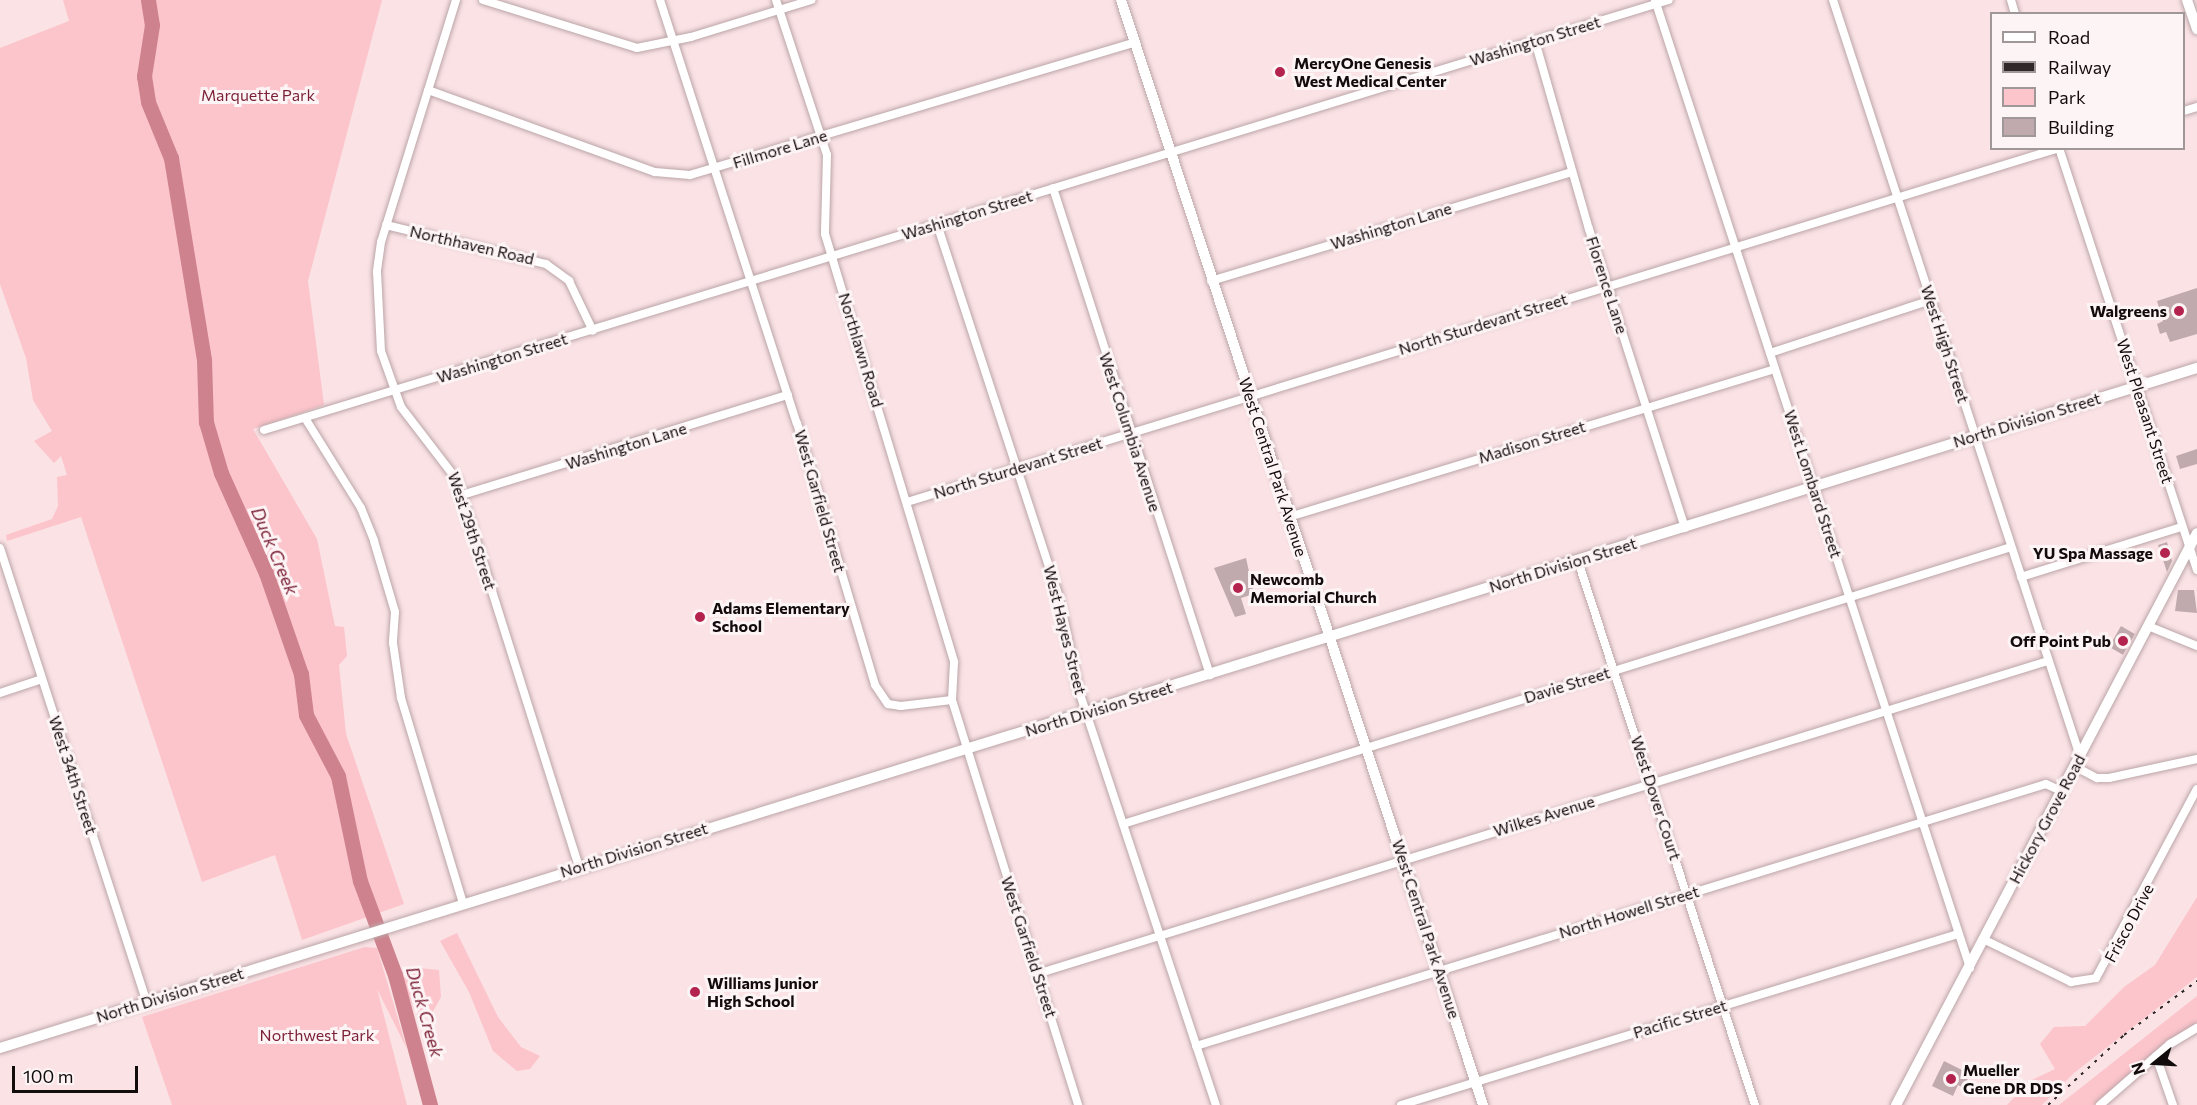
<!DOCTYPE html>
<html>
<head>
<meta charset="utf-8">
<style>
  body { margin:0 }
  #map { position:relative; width:2197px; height:1105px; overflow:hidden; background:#fae2e5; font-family:Commissioner,sans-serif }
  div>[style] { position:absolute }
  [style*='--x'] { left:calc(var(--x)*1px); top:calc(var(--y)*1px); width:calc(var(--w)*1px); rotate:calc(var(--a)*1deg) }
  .green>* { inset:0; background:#fcc4cb }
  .river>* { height:15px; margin:-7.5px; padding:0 7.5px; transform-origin:7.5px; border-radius:7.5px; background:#ce828d }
  .building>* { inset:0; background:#c1aaad; transform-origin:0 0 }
  .roads { filter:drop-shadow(0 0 2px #bba5a7) drop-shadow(0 0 2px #bba5a7) }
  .minor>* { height:8px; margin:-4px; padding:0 4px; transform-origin:4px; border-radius:4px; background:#fff }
  .major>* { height:10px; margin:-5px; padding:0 5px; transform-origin:5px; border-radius:5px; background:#fff }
  .rail>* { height:2px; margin-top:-1px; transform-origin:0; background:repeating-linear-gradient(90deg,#312829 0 3px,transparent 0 9px) }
  .dots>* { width:16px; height:16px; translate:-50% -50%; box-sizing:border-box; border:3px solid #fdf4f5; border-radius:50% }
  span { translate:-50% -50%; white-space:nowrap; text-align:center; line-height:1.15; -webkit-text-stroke:6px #fdf4f5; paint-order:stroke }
  .street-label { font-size:16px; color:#130c0d }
  .poi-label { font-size:16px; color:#130c0d; font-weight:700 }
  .left { translate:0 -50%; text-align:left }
  .right { translate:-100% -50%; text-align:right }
  .park-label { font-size:16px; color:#7b1f36 }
  .water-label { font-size:18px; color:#7e2339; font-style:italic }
  .legend { position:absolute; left:1990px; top:12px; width:195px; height:138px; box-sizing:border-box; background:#fdf4f5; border:2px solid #9f9798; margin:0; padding:8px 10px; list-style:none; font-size:18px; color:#130c0d }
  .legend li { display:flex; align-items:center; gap:12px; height:30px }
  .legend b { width:30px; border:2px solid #9f9798 }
  .north { position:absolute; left:2125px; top:1033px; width:60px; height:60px; -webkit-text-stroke:4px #fdf4f5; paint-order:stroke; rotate:252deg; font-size:16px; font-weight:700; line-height:24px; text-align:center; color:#130c0d }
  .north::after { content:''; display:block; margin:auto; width:21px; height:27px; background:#130c0d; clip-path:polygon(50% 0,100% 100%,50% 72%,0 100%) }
  .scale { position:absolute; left:12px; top:1066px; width:126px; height:27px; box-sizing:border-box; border:3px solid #130c0d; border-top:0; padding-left:8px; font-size:18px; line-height:21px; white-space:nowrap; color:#130c0d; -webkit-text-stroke:4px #fdf4f5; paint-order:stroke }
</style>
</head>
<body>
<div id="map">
  <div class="green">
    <div style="clip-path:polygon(63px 0,382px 0,308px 281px,324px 405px,253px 429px,317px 539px,335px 626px,344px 627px,347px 656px,339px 665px,346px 734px,404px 904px,302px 940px,275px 855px,202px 882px,81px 517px,7px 541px,6px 535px,52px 519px,58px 506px,57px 477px,67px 475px,61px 456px,54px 463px,34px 441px,52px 431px,33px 400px,26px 358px,0 284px,0 48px,69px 21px)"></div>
    <div style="clip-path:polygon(2197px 897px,2197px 977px,2074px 1073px,2042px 1105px,2007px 1105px,2028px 1082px,2055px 1069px,2040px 1044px,2054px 1027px,2085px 1026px,2124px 987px,2155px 965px)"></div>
    <div style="clip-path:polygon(457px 933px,498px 1017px,521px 1047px,540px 1056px,530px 1069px,517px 1071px,493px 1051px,469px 992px,440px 941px)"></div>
    <div style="clip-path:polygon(365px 947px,377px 948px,407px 1049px,377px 989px,407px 1105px,172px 1105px,142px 1017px)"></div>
    <div style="clip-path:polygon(418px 968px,439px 970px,441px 997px,431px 1015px,416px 1015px,402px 979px)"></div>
    <div style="clip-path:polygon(2197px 996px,2197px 1022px,2094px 1105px,2059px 1105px)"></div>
  </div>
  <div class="river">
    <div style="--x:148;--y:0;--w:25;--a:81"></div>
    <div style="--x:152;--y:25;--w:52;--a:98.9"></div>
    <div style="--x:144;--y:76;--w:26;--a:81"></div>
    <div style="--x:148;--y:102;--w:61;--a:67.7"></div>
    <div style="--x:171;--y:158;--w:205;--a:80.7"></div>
    <div style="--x:204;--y:360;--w:62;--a:88.2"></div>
    <div style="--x:206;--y:422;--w:53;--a:73.6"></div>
    <div style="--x:221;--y:473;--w:110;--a:65.8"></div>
    <div style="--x:266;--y:573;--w:107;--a:70.9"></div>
    <div style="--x:301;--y:674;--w:41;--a:83"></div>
    <div style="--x:306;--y:715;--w:69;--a:62.3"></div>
    <div style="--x:338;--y:776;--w:107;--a:78.2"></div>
    <div style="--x:360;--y:881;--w:100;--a:69.6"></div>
    <div style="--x:395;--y:975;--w:135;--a:74.9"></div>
  </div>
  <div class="building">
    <div style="clip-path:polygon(2197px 288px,2197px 334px,2170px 342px,2166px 332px,2160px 334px,2157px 324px,2163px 321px,2157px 301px)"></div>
    <div style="clip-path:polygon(2197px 449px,2197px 464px,2180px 469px,2176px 456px)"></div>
    <div style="clip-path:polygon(2167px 542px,2172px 561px,2167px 572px,2158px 545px)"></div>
    <div style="clip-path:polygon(1246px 558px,1254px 594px,1241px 598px,1246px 614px,1235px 617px,1214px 568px)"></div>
    <div style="clip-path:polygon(2178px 590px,2194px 590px,2197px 613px,2175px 611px)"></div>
    <div style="left:2121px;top:626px;width:16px;height:24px;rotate:30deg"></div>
    <div style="clip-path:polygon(1944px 1061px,1970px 1074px,1964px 1088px,1958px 1085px,1953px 1096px,1932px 1086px)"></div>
  </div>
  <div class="roads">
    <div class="minor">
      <div style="--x:456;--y:0;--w:253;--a:107.2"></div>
      <div style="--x:381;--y:242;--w:30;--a:98"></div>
      <div style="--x:377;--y:272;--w:79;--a:87.1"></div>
      <div style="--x:381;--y:351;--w:59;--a:70.3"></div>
      <div style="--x:401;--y:407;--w:92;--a:52.5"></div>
      <div style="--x:457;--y:480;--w:406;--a:72.5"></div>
      <div style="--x:483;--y:0;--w:161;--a:17.3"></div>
      <div style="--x:637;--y:48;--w:55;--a:-11.5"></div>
      <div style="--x:691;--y:37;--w:126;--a:-17.1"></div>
      <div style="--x:660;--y:0;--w:445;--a:72.1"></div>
      <div style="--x:797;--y:423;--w:273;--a:73.4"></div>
      <div style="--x:875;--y:685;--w:23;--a:56"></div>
      <div style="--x:888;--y:704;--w:13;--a:9"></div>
      <div style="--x:901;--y:706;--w:51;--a:-6.7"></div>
      <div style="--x:776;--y:0;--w:163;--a:71.8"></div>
      <div style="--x:827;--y:155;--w:79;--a:91.5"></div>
      <div style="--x:825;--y:234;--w:447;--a:73.2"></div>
      <div style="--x:954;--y:662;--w:38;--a:93"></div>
      <div style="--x:952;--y:700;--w:424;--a:72.7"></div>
      <div style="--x:1655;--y:0;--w:1018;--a:71.97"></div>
      <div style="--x:1833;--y:0;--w:795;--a:71.91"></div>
      <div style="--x:2011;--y:0;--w:15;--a:74"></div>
      <div style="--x:1535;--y:41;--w:196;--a:74"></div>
      <div style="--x:1589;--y:229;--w:314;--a:72.2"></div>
      <div style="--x:428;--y:90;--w:241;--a:19.9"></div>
      <div style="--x:655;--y:172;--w:35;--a:5"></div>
      <div style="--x:690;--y:175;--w:464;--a:-16.6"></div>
      <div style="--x:2184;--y:111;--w:14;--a:-17"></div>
      <div style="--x:2059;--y:148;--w:444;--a:71.9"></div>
      <div style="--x:1053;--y:188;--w:512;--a:72.13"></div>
      <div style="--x:937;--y:224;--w:393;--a:71.9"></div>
      <div style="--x:1059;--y:598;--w:95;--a:77.9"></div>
      <div style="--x:1079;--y:691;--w:436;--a:71.7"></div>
      <div style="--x:386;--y:225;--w:165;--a:13.7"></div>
      <div style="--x:546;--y:264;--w:29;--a:36"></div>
      <div style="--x:569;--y:281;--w:55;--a:64.4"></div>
      <div style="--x:1211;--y:281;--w:376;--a:-16.8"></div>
      <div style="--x:1770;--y:353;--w:169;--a:-18.2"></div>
      <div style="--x:305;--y:418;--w:106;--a:58.1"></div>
      <div style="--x:361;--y:508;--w:35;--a:68"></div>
      <div style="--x:374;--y:541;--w:74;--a:73.5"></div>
      <div style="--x:395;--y:612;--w:31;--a:94"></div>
      <div style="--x:393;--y:643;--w:56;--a:81.7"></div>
      <div style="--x:401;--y:698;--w:214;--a:73.2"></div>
      <div style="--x:264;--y:430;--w:1469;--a:-17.02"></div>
      <div style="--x:462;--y:495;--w:341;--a:-17.1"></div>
      <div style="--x:907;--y:502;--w:1205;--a:-17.08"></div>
      <div style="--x:1289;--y:517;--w:508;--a:-16.94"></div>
      <div style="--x:0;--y:548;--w:477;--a:72.1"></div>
      <div style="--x:1578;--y:561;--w:572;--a:71.98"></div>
      <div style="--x:2021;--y:577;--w:169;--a:-17.3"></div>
      <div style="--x:2148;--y:626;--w:53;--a:22.2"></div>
      <div style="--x:0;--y:693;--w:44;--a:-18.4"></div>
      <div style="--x:2074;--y:766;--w:26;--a:28"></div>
      <div style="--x:2097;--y:778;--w:12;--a:0"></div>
      <div style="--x:2109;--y:778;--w:90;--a:-12.2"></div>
      <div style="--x:1123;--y:824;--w:930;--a:-17.32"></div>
      <div style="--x:1985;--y:940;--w:96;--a:26"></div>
      <div style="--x:2071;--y:982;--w:25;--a:-9"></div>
      <div style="--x:2096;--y:978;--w:214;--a:-61.9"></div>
      <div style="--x:1040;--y:973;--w:1055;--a:-17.2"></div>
      <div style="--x:1196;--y:1046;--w:889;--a:-17.13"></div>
      <div style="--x:2046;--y:784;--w:17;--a:25"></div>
      <div style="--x:2156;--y:1056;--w:52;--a:70.9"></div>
      <div style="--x:1401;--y:1105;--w:583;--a:-17.07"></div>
      <div style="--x:2100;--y:1105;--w:93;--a:-41.1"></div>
      <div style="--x:2170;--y:1044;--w:31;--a:-31"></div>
    </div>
    <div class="major">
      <div style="--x:1121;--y:0;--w:1163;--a:71.86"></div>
      <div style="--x:2187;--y:0;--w:31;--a:71"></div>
      <div style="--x:0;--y:1048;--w:2300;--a:-17.2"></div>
      <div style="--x:1896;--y:1105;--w:646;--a:-62.25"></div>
    </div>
  </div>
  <div class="rail">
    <div style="--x:2048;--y:1105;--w:103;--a:-42.6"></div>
    <div style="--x:2124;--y:1035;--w:91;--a:-36.5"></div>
  </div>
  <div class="dots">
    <div style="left:1280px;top:72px;background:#b4234d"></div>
    <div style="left:2179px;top:311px;background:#b4234d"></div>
    <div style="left:2165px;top:553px;background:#b4234d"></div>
    <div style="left:1238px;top:588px;background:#b4234d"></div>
    <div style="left:700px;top:617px;background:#b4234d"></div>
    <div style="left:2123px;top:641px;background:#b4234d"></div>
    <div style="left:695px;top:992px;background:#b4234d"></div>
    <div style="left:1951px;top:1079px;background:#b4234d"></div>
  </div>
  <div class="street-label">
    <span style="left:1535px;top:41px;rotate:-17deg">Washington Street</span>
    <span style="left:780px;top:149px;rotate:-17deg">Fillmore Lane</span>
    <span style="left:967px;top:215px;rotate:-17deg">Washington Street</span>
    <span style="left:1391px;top:226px;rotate:-17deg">Washington Lane</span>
    <span style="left:472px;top:245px;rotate:13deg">Northhaven Road</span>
    <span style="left:1607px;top:285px;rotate:72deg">Florence Lane</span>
    <span style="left:1483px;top:324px;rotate:-17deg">North Sturdevant Street</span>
    <span style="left:1945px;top:344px;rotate:72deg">West High Street</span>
    <span style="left:861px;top:350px;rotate:73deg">Northlawn Road</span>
    <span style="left:502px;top:358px;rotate:-17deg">Washington Street</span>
    <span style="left:2145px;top:411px;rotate:72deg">West Pleasant Street</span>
    <span style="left:2027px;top:420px;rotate:-17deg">North Division Street</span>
    <span style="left:1130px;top:432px;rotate:72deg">West Columbia Avenue</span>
    <span style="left:1532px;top:442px;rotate:-17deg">Madison Street</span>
    <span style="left:626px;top:446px;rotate:-17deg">Washington Lane</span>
    <span style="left:1273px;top:467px;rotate:72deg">West Central Park Avenue</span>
    <span style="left:1018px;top:468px;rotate:-17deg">North Sturdevant Street</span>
    <span style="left:1813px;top:484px;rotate:72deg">West Lombard Street</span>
    <span style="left:820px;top:501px;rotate:74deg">West Garfield Street</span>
    <span style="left:472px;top:531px;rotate:72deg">West 29th Street</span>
    <span style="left:1563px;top:565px;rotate:-17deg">North Division Street</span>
    <span style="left:1065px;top:630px;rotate:76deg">West Hayes Street</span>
    <span style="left:1567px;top:685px;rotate:-17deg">Davie Street</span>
    <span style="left:1099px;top:709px;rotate:-17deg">North Division Street</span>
    <span style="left:73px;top:775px;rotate:72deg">West 34th Street</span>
    <span style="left:1656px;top:798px;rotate:72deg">West Dover Court</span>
    <span style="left:1544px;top:816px;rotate:-17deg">Wilkes Avenue</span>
    <span style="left:2047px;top:819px;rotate:-62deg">Hickory Grove Road</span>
    <span style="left:634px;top:850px;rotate:-17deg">North Division Street</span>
    <span style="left:1629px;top:912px;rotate:-17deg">North Howell Street</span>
    <span style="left:2129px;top:923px;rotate:-62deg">Frisco Drive</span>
    <span style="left:1426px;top:929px;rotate:72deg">West Central Park Avenue</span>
    <span style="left:1029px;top:947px;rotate:72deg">West Garfield Street</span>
    <span style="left:170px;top:995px;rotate:-17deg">North Division Street</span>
    <span style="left:1680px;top:1019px;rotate:-17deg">Pacific Street</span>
  </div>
  <div class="poi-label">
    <span class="left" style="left:1294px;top:72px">MercyOne Genesis<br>West Medical Center</span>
    <span class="right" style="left:2167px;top:311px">Walgreens</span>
    <span class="right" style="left:2153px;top:553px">YU Spa Massage</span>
    <span class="left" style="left:1250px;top:588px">Newcomb<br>Memorial Church</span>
    <span class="left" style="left:712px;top:617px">Adams Elementary<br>School</span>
    <span class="right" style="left:2111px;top:641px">Off Point Pub</span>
    <span class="left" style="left:707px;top:992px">Williams Junior<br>High School</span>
    <span class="left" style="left:1963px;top:1079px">Mueller<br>Gene DR DDS</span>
  </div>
  <div class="park-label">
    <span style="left:258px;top:95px">Marquette Park</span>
    <span style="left:317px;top:1035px">Northwest Park</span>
  </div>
  <div class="water-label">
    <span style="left:275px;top:551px;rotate:67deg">Duck Creek</span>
    <span style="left:425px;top:1012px;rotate:74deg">Duck Creek</span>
  </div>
  <ul class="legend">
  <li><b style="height:8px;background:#fff"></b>Road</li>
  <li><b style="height:8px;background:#312829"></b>Railway</li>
  <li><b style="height:16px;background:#fcc4cb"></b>Park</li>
  <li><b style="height:16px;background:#c1aaad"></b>Building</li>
  </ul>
  <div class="north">N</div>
  <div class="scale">100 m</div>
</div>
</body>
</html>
